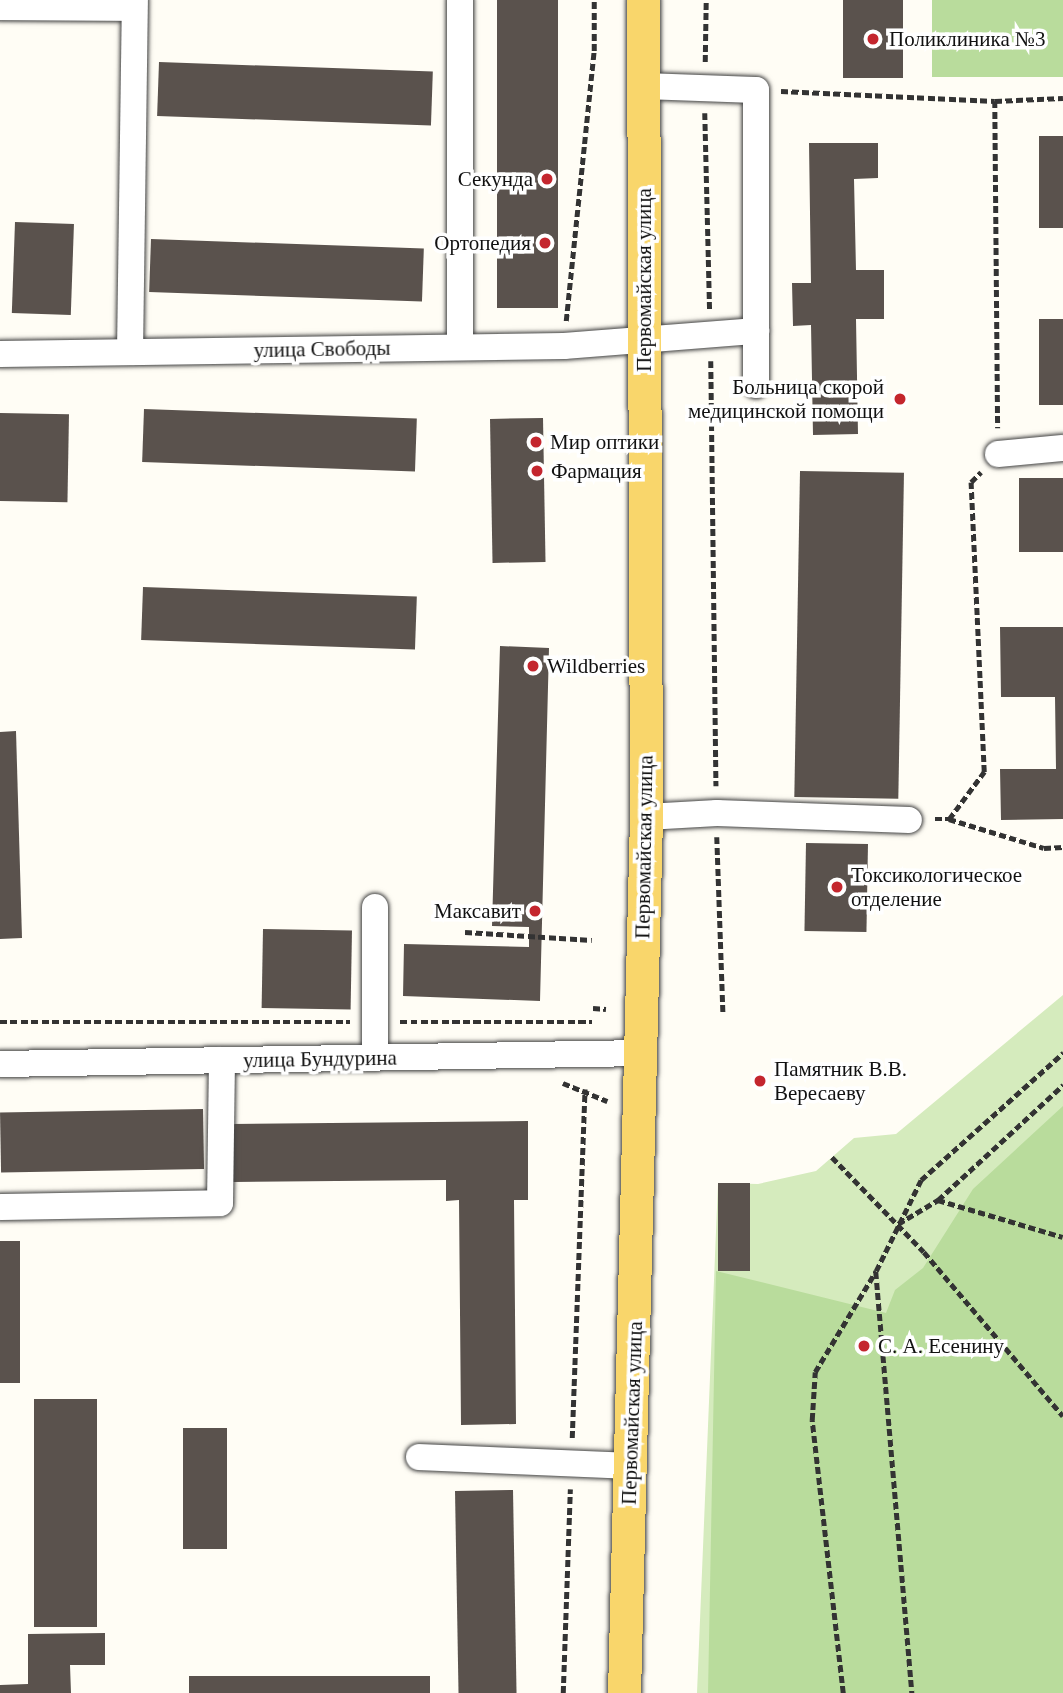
<!DOCTYPE html>
<html>
<head>
<meta charset="utf-8">
<style>
  body { margin:0 }
  #map { position:relative; width:1063px; height:1693px; overflow:hidden; background:#fffdf5; font-family:Georgia,serif }
  div>[style] { position:absolute }
  [style*='--x'] { left:calc(var(--x)*1px); top:calc(var(--y)*1px); width:calc(var(--w)*1px); rotate:calc(var(--a)*1deg) }
  .green>* { inset:0; background:#d5ebbd }
  .forest>* { inset:0; background:#b9dc9c; transform-origin:0 0 }
  .building>* { inset:0; background:#5a524d; transform-origin:0 0 }
  .path>* { height:4.5px; margin-top:-2.25px; transform-origin:0; background:repeating-linear-gradient(90deg,#333 0 7px,transparent 0 10.5px) }
  .roads { filter:drop-shadow(0 0 2px #444) drop-shadow(0 0 2px #444) }
  .minor>* { height:26px; margin:-13px; padding:0 13px; transform-origin:13px; border-radius:13px; background:#fff }
  .major>* { height:33px; margin:-16.5px; padding:0 16.5px; transform-origin:16.5px; border-radius:16.5px; background:#f9d66b }
  .dots>* { width:19px; height:19px; translate:-50% -50%; box-sizing:border-box; border:4px solid #fff; border-radius:50% }
  span { translate:-50% -50%; white-space:nowrap; text-align:center; line-height:1.15; -webkit-text-stroke:7px #fff; paint-order:stroke }
  .poi-label { font-size:21px; color:#111 }
  .left { translate:0 -50%; text-align:left }
  .right { translate:-100% -50%; text-align:right }
  .street-label { font-size:21px; color:#111 }
</style>
</head>
<body>
<div id="map">
  <div class="green">
    <div style="clip-path:polygon(1063px 995px,1063px 1693px,697px 1693px,718px 1183px,758px 1184px,816px 1171px,854px 1138px,896px 1134px)"></div>
  </div>
  <div class="forest">
    <div style="left:932px;top:0;width:131px;height:77px"></div>
    <div style="clip-path:polygon(1063px 1106px,1063px 1693px,708px 1693px,716px 1271px,886px 1313px,895px 1290px,923px 1268px,973px 1189px)"></div>
  </div>
  <div class="building">
    <div style="left:497px;top:0;width:61px;height:308px"></div>
    <div style="left:843px;top:0;width:60px;height:78px"></div>
    <div style="left:159px;top:62px;width:274px;height:54px;rotate:2deg"></div>
    <div style="left:1039px;top:136px;width:24px;height:92px"></div>
    <div style="clip-path:polygon(809px 143px,878px 143px,878px 178px,854px 179px,856px 270px,884px 270px,884px 319px,856px 319px,858px 434px,813px 435px,811px 325px,793px 326px,792px 283px,811px 283px)"></div>
    <div style="left:15px;top:222px;width:59px;height:91px;rotate:2deg"></div>
    <div style="left:151px;top:239px;width:273px;height:53px;rotate:2deg"></div>
    <div style="left:1039px;top:319px;width:24px;height:86px"></div>
    <div style="left:144px;top:409px;width:273px;height:53px;rotate:2deg"></div>
    <div style="left:0;top:413px;width:69px;height:88px;rotate:1deg"></div>
    <div style="left:543px;top:418px;width:144px;height:53px;rotate:89deg"></div>
    <div style="left:800px;top:471px;width:104px;height:326px;rotate:1deg"></div>
    <div style="left:1019px;top:478px;width:44px;height:74px"></div>
    <div style="left:143px;top:587px;width:274px;height:53px;rotate:2deg"></div>
    <div style="clip-path:polygon(1000px 627px,1063px 627px,1063px 819px,1001px 820px,1000px 769px,1056px 769px,1055px 697px,1001px 697px)"></div>
    <div style="clip-path:polygon(500px 646px,549px 648px,540px 1001px,403px 996px,404px 944px,529px 947px,529px 927px,492px 926px)"></div>
    <div style="clip-path:polygon(16px 731px,22px 938px,0 939px,0 732px)"></div>
    <div style="left:806px;top:843px;width:62px;height:88px;rotate:1deg"></div>
    <div style="left:263px;top:929px;width:89px;height:79px;rotate:1deg"></div>
    <div style="left:203px;top:1109px;width:60px;height:203px;rotate:89deg"></div>
    <div style="clip-path:polygon(528px 1121px,528px 1200px,514px 1200px,516px 1424px,461px 1425px,459px 1200px,446px 1201px,446px 1180px,233px 1182px,232px 1124px)"></div>
    <div style="left:718px;top:1183px;width:32px;height:88px"></div>
    <div style="left:0;top:1241px;width:20px;height:142px"></div>
    <div style="left:34px;top:1399px;width:63px;height:228px"></div>
    <div style="left:183px;top:1428px;width:44px;height:121px"></div>
    <div style="left:513px;top:1490px;width:203px;height:58px;rotate:89deg"></div>
    <div style="clip-path:polygon(105px 1633px,105px 1665px,70px 1665px,71px 1693px,0 1693px,0 1685px,28px 1684px,28px 1634px)"></div>
    <div style="left:430px;top:1676px;width:17px;height:241px;rotate:90deg"></div>
  </div>
  <div class="path">
    <div style="--x:705;--y:62;--w:62;--a:-89.1"></div>
    <div style="--x:781;--y:91;--w:214;--a:2.7"></div>
    <div style="--x:995;--y:101;--w:68;--a:-2.5"></div>
    <div style="--x:995;--y:101;--w:327;--a:89.5"></div>
    <div style="--x:705;--y:113;--w:198;--a:88.6"></div>
    <div style="--x:566;--y:321;--w:271;--a:-84.1"></div>
    <div style="--x:594;--y:51;--w:51;--a:-90"></div>
    <div style="--x:711;--y:361;--w:425;--a:89.3"></div>
    <div style="--x:935;--y:819;--w:14;--a:0"></div>
    <div style="--x:949;--y:819;--w:99;--a:17"></div>
    <div style="--x:1044;--y:848;--w:19;--a:-3"></div>
    <div style="--x:949;--y:819;--w:59;--a:-53.3"></div>
    <div style="--x:984;--y:772;--w:290;--a:-92.6"></div>
    <div style="--x:971;--y:482;--w:14;--a:-45"></div>
    <div style="--x:717;--y:837;--w:176;--a:88"></div>
    <div style="--x:465;--y:932;--w:127;--a:3.6"></div>
    <div style="--x:593;--y:1008;--w:13;--a:4"></div>
    <div style="--x:0;--y:1022;--w:350;--a:0"></div>
    <div style="--x:400;--y:1022;--w:192;--a:0"></div>
    <div style="--x:563;--y:1083;--w:48;--a:22.2"></div>
    <div style="--x:832;--y:1157;--w:132;--a:45.9"></div>
    <div style="--x:924;--y:1252;--w:215;--a:49.7"></div>
    <div style="--x:938;--y:1200;--w:130;--a:16.5"></div>
    <div style="--x:898;--y:1224;--w:47;--a:-31"></div>
    <div style="--x:938;--y:1200;--w:170;--a:-42.6"></div>
    <div style="--x:876;--y:1272;--w:423;--a:85.1"></div>
    <div style="--x:572;--y:1438;--w:349;--a:-87.9"></div>
    <div style="--x:563;--y:1693;--w:204;--a:-88"></div>
    <div style="--x:843;--y:1693;--w:275;--a:-96.5"></div>
    <div style="--x:812;--y:1420;--w:48;--a:-86.4"></div>
    <div style="--x:815;--y:1372;--w:118;--a:-58.9"></div>
    <div style="--x:876;--y:1271;--w:102;--a:-63.7"></div>
    <div style="--x:921;--y:1180;--w:191;--a:-41.8"></div>
  </div>
  <div class="roads">
    <div class="minor">
      <div style="--x:460;--y:0;--w:347;--a:90"></div>
      <div style="--x:0;--y:7;--w:134;--a:0.4"></div>
      <div style="--x:643;--y:86;--w:113;--a:2"></div>
      <div style="--x:756;--y:90;--w:295;--a:90"></div>
      <div style="--x:130;--y:352;--w:352;--a:-89.2"></div>
      <div style="--x:0;--y:354;--w:564;--a:-0.81"></div>
      <div style="--x:564;--y:346;--w:193;--a:-4.5"></div>
      <div style="--x:998;--y:454;--w:65;--a:-5.3"></div>
      <div style="--x:646;--y:817;--w:71;--a:-3.2"></div>
      <div style="--x:717;--y:813;--w:192;--a:2.1"></div>
      <div style="--x:375;--y:907;--w:151;--a:90"></div>
      <div style="--x:0;--y:1064;--w:641;--a:-0.98"></div>
      <div style="--x:0;--y:1207;--w:220;--a:-1"></div>
      <div style="--x:220;--y:1203;--w:143;--a:-89.2"></div>
      <div style="--x:419;--y:1457;--w:212;--a:2.4"></div>
    </div>
    <div class="major">
      <div style="--x:624;--y:1693;--w:876;--a:-88.56"></div>
      <div style="--x:646;--y:817;--w:817;--a:-90.21"></div>
    </div>
  </div>
  <div class="dots">
    <div style="left:873px;top:39px;background:#c4262e"></div>
    <div style="left:547px;top:179px;background:#c4262e"></div>
    <div style="left:545px;top:243px;background:#c4262e"></div>
    <div style="left:900px;top:399px;background:#c4262e"></div>
    <div style="left:536px;top:442px;background:#c4262e"></div>
    <div style="left:537px;top:471px;background:#c4262e"></div>
    <div style="left:533px;top:666px;background:#c4262e"></div>
    <div style="left:837px;top:887px;background:#c4262e"></div>
    <div style="left:535px;top:911px;background:#c4262e"></div>
    <div style="left:760px;top:1081px;background:#c4262e"></div>
    <div style="left:864px;top:1346px;background:#c4262e"></div>
  </div>
  <div class="poi-label">
    <span class="left" style="left:889px;top:39px">Поликлиника №3</span>
    <span class="right" style="left:533px;top:179px">Секунда</span>
    <span class="right" style="left:531px;top:243px">Ортопедия</span>
    <span class="right" style="left:884px;top:399px">Больница скорой<br>медицинской помощи</span>
    <span class="left" style="left:550px;top:442px">Мир оптики</span>
    <span class="left" style="left:551px;top:471px">Фармация</span>
    <span class="left" style="left:547px;top:666px">Wildberries</span>
    <span class="left" style="left:851px;top:887px">Токсикологическое<br>отделение</span>
    <span class="right" style="left:521px;top:911px">Максавит</span>
    <span class="left" style="left:774px;top:1081px">Памятник В.В.<br>Вересаеву</span>
    <span class="left" style="left:878px;top:1346px">С. А. Есенину</span>
  </div>
  <div class="street-label">
    <span style="left:644px;top:280px;rotate:-90deg">Первомайская улица</span>
    <span style="left:322px;top:349px;rotate:-1deg">улица Свободы</span>
    <span style="left:644px;top:847px;rotate:-89deg">Первомайская улица</span>
    <span style="left:320px;top:1059px;rotate:-1deg">улица Бундурина</span>
    <span style="left:632px;top:1413px;rotate:-88deg">Первомайская улица</span>
  </div>
</div>
</body>
</html>
